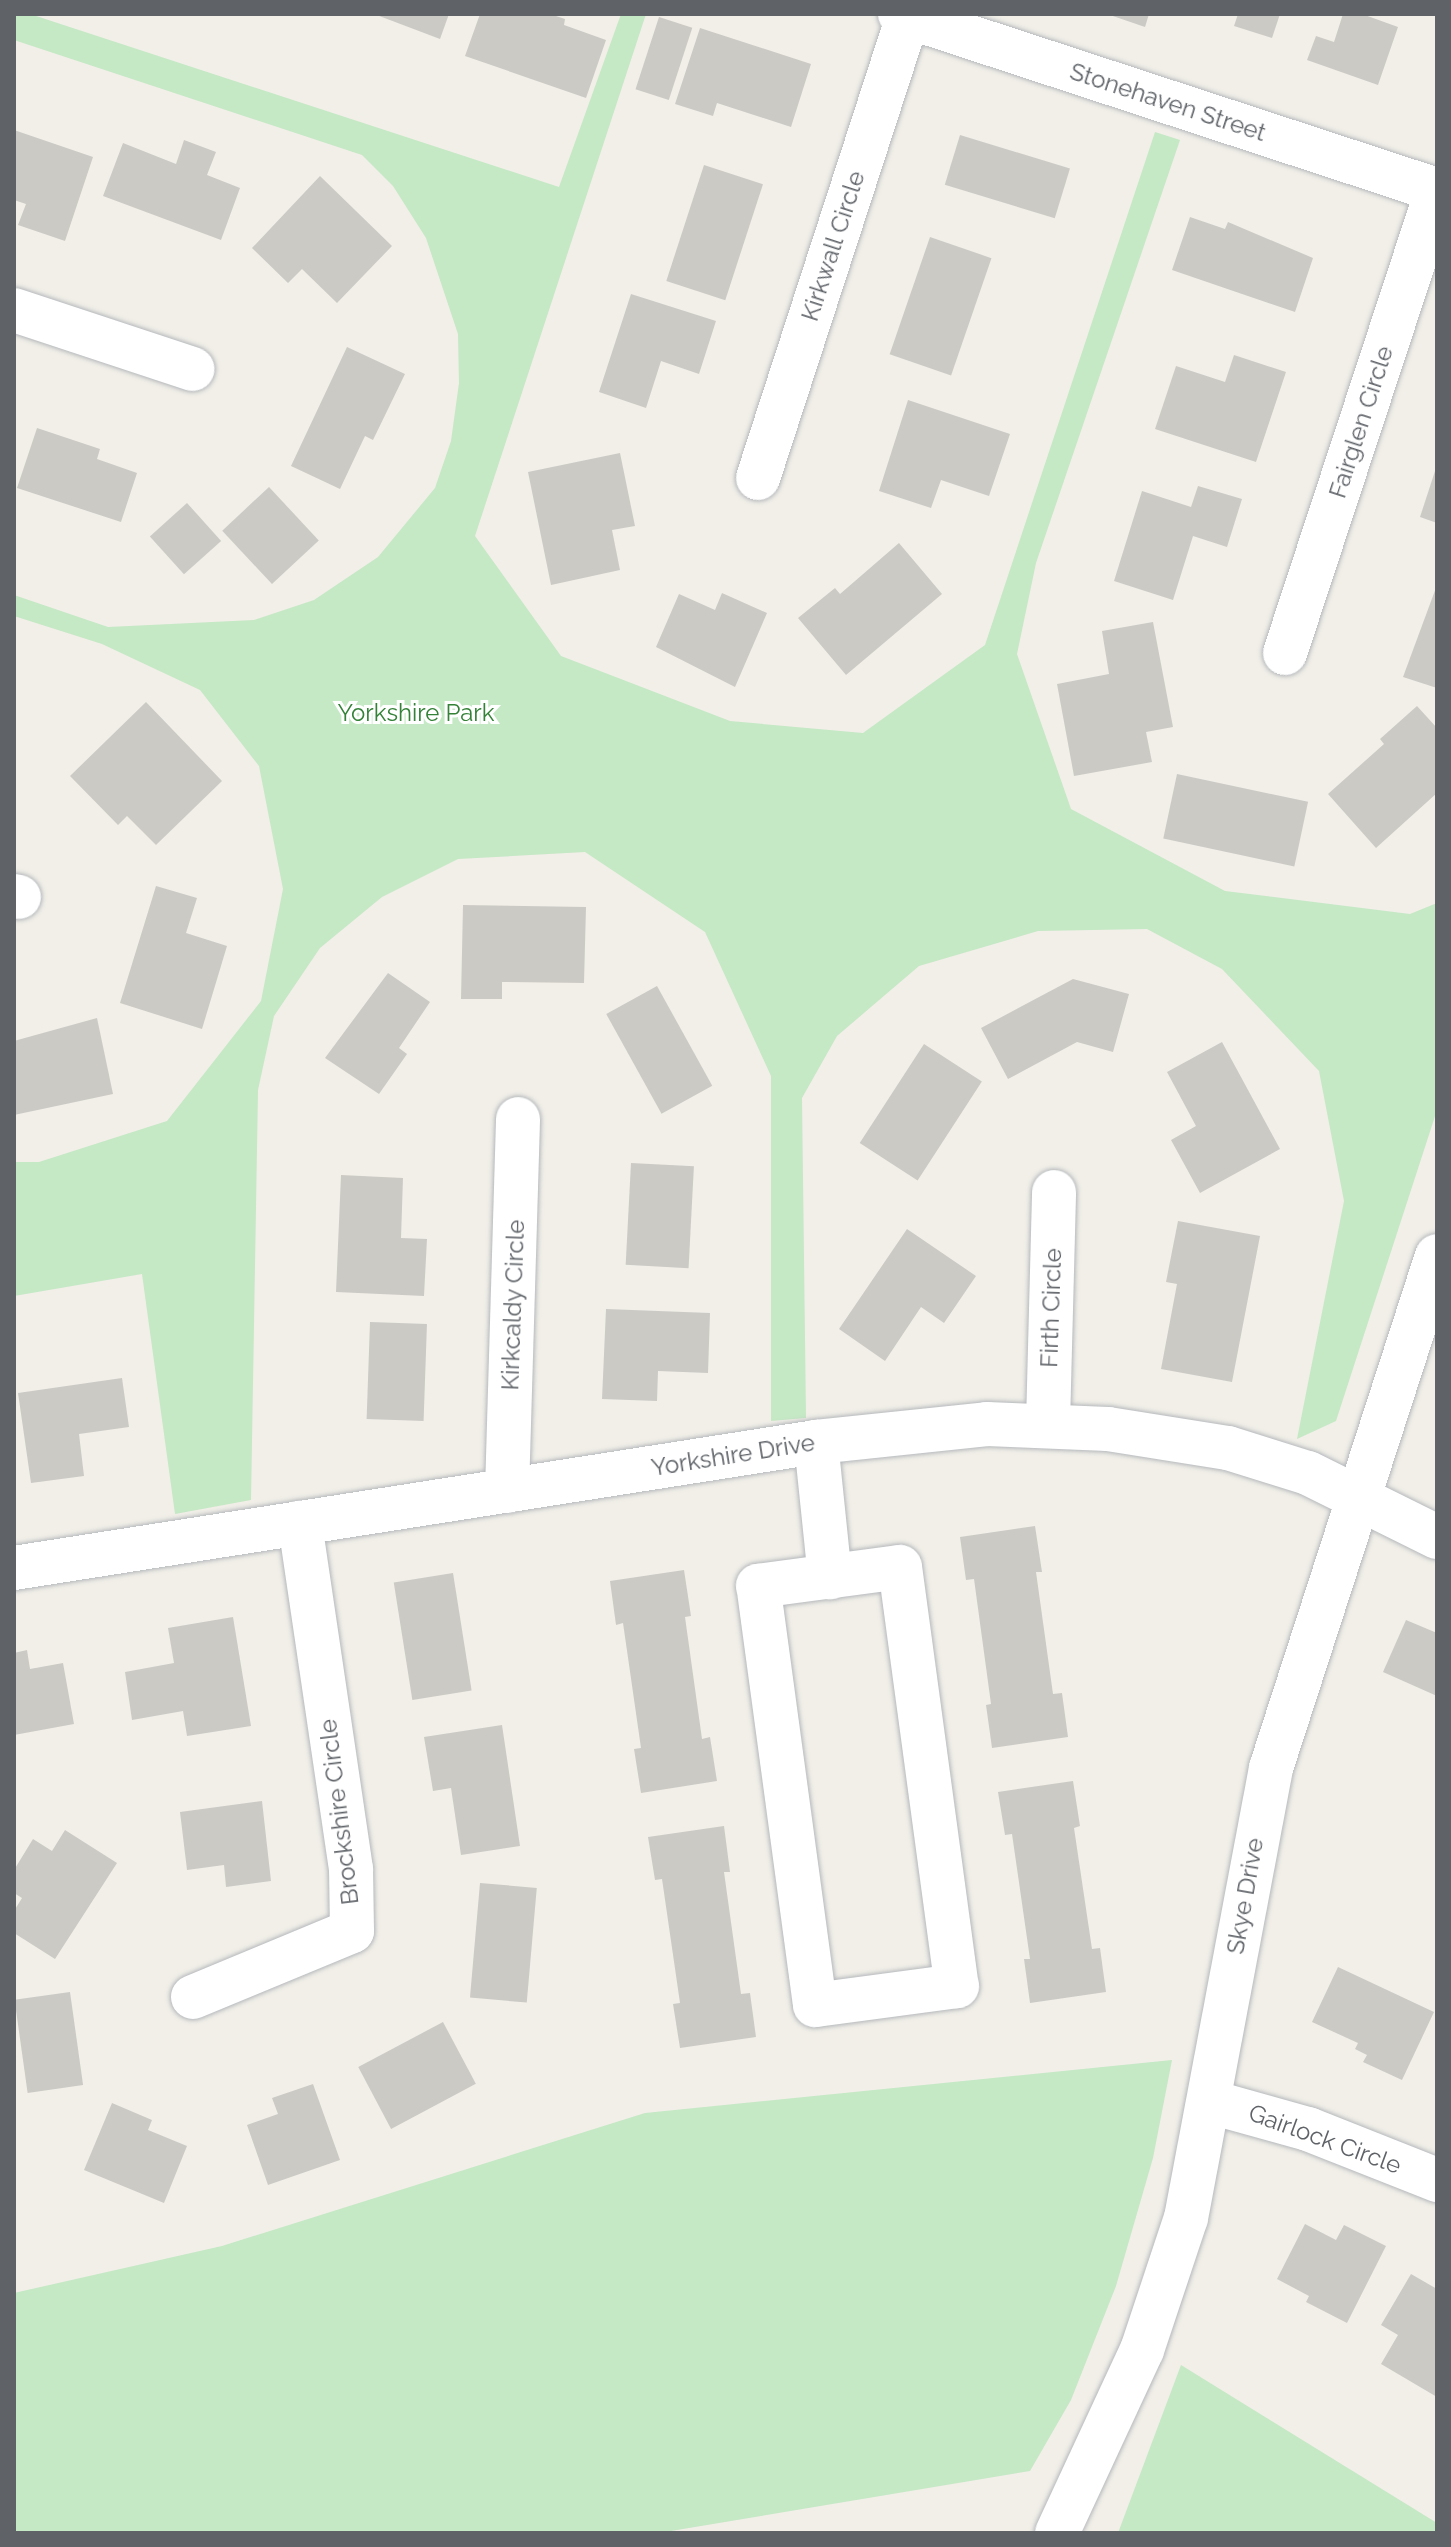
<!DOCTYPE html>
<html>
<head>
<meta charset="utf-8">
<style>
  body { margin:0 }
  #map { position:relative; width:1451px; height:2547px; overflow:hidden; background:#f1efe8; font-family:Raleway,sans-serif }
  div>[style] { position:absolute }
  [style*='--x'] { left:calc(var(--x)*1px); top:calc(var(--y)*1px); width:calc(var(--w)*1px); rotate:calc(var(--a)*1deg) }
  .green>* { inset:0; background:#c5e8c5 }
  .building>* { inset:0; background:#cccac5; transform-origin:0 0 }
  .roads { filter:drop-shadow(0 0 2px #b5b8bc) drop-shadow(0 0 2px #b5b8bc) }
  .minor>* { height:44px; margin:-22px; padding:0 22px; transform-origin:22px; border-radius:22px; background:#fff }
  span { translate:-50% -50%; white-space:nowrap; text-align:center; line-height:1.15; -webkit-text-stroke:6px #fff; paint-order:stroke }
  .street-label { font-size:24px; color:#5f6368 }
  .park-label { font-size:24px; color:#348238 }
  .frame { position:absolute; inset:0; border:16px solid #5f6368; pointer-events:none }
</style>
</head>
<body>
<div id="map">
  <div class="green">
    <div style="clip-path:polygon(14px 14px,30px 14px,559px 187px,621px 14px,646px 14px,475px 536px,561px 656px,730px 721px,863px 733px,985px 645px,1155px 132px,1180px 140px,1036px 563px,1017px 654px,1071px 809px,1225px 891px,1410px 914px,1437px 903px,1437px 1110px,1336px 1421px,1297px 1439px,1344px 1201px,1319px 1071px,1222px 969px,1147px 929px,1038px 931px,919px 966px,837px 1036px,802px 1098px,806px 1418px,771px 1421px,771px 1076px,705px 932px,585px 852px,458px 859px,382px 897px,320px 948px,274px 1016px,258px 1090px,251px 1500px,175px 1514px,142px 1274px,14px 1296px,14px 1162px,39px 1162px,167px 1121px,261px 1001px,283px 889px,259px 766px,200px 690px,102px 644px,14px 616px,14px 595px,108px 627px,254px 620px,314px 600px,378px 557px,435px 488px,451px 441px,459px 383px,458px 334px,426px 238px,393px 186px,362px 155px,14px 40px)"></div>
    <div style="clip-path:polygon(1172px 2060px,1153px 2158px,1116px 2286px,1071px 2400px,1030px 2471px,659px 2533px,14px 2533px,14px 2293px,222px 2246px,645px 2113px)"></div>
    <div style="clip-path:polygon(1181px 2365px,1437px 2523px,1437px 2533px,1118px 2533px)"></div>
  </div>
  <div class="building">
    <div style="clip-path:polygon(374px 14px,449px 14px,440px 39px)"></div>
    <div style="clip-path:polygon(480px 14px,550px 14px,565px 19px,564px 25px,606px 40px,586px 98px,465px 56px)"></div>
    <div style="clip-path:polygon(1107px 14px,1149px 14px,1145px 27px)"></div>
    <div style="clip-path:polygon(1238px 14px,1280px 14px,1272px 38px,1234px 26px)"></div>
    <div style="clip-path:polygon(1343px 14px,1362px 14px,1398px 27px,1378px 85px,1307px 60px,1316px 36px,1334px 42px)"></div>
    <div style="left:659px;top:17px;width:35px;height:76px;rotate:18deg"></div>
    <div style="clip-path:polygon(700px 28px,811px 64px,791px 127px,717px 103px,713px 116px,675px 104px)"></div>
    <div style="clip-path:polygon(14px 130px,93px 157px,65px 241px,18px 225px,26px 204px,14px 200px)"></div>
    <div style="left:960px;top:135px;width:115px;height:52px;rotate:17deg"></div>
    <div style="clip-path:polygon(184px 140px,216px 152px,207px 175px,240px 188px,221px 240px,103px 196px,123px 143px,176px 164px)"></div>
    <div style="left:704px;top:165px;width:62px;height:122px;rotate:18deg"></div>
    <div style="clip-path:polygon(320px 176px,392px 246px,337px 303px,302px 269px,288px 283px,252px 248px)"></div>
    <div style="clip-path:polygon(1190px 217px,1225px 229px,1228px 222px,1313px 258px,1295px 312px,1172px 270px)"></div>
    <div style="left:930px;top:237px;width:65px;height:124px;rotate:19deg"></div>
    <div style="clip-path:polygon(631px 294px,716px 321px,699px 374px,661px 361px,646px 408px,599px 392px)"></div>
    <div style="clip-path:polygon(347px 347px,405px 374px,373px 440px,365px 436px,340px 489px,291px 466px)"></div>
    <div style="clip-path:polygon(1234px 355px,1286px 372px,1256px 462px,1155px 429px,1176px 366px,1225px 382px)"></div>
    <div style="clip-path:polygon(908px 400px,1010px 434px,989px 496px,941px 480px,931px 508px,879px 491px)"></div>
    <div style="clip-path:polygon(37px 428px,100px 449px,97px 459px,137px 473px,121px 522px,17px 488px)"></div>
    <div style="clip-path:polygon(620px 453px,635px 526px,612px 530px,620px 570px,551px 585px,528px 472px)"></div>
    <div style="clip-path:polygon(1436px 468px,1437px 468px,1437px 523px,1420px 517px)"></div>
    <div style="clip-path:polygon(1198px 486px,1242px 499px,1227px 547px,1193px 536px,1173px 600px,1114px 581px,1142px 491px,1191px 507px)"></div>
    <div style="left:269px;top:487px;width:73px;height:64px;rotate:47deg"></div>
    <div style="left:187px;top:503px;width:51px;height:50px;rotate:48deg"></div>
    <div style="clip-path:polygon(899px 543px,942px 594px,846px 675px,798px 618px,835px 588px,840px 594px)"></div>
    <div style="clip-path:polygon(1437px 585px,1437px 688px,1403px 677px)"></div>
    <div style="clip-path:polygon(722px 593px,767px 613px,735px 687px,656px 647px,679px 594px,715px 610px)"></div>
    <div style="clip-path:polygon(1153px 622px,1173px 727px,1146px 732px,1152px 762px,1074px 776px,1057px 684px,1109px 674px,1102px 631px)"></div>
    <div style="clip-path:polygon(146px 702px,222px 781px,156px 845px,127px 816px,118px 825px,70px 776px)"></div>
    <div style="clip-path:polygon(1417px 706px,1437px 728px,1437px 793px,1376px 848px,1328px 794px,1384px 744px,1380px 739px)"></div>
    <div style="left:1177px;top:774px;width:134px;height:66px;rotate:12deg"></div>
    <div style="clip-path:polygon(156px 886px,197px 898px,186px 933px,227px 946px,202px 1029px,120px 1003px)"></div>
    <div style="clip-path:polygon(463px 905px,586px 907px,584px 983px,502px 982px,502px 999px,461px 999px)"></div>
    <div style="clip-path:polygon(388px 973px,430px 1002px,399px 1048px,407px 1054px,379px 1094px,325px 1058px)"></div>
    <div style="clip-path:polygon(1073px 979px,1129px 994px,1113px 1052px,1077px 1042px,1008px 1079px,981px 1028px)"></div>
    <div style="left:657px;top:986px;width:114px;height:58px;rotate:61deg"></div>
    <div style="clip-path:polygon(97px 1018px,113px 1094px,14px 1115px,14px 1041px)"></div>
    <div style="clip-path:polygon(1222px 1042px,1280px 1149px,1200px 1193px,1171px 1140px,1196px 1126px,1167px 1072px)"></div>
    <div style="left:924px;top:1044px;width:69px;height:118px;rotate:33deg"></div>
    <div style="left:631px;top:1163px;width:63px;height:102px;rotate:3deg"></div>
    <div style="clip-path:polygon(341px 1175px,403px 1178px,401px 1238px,427px 1239px,424px 1296px,336px 1292px)"></div>
    <div style="clip-path:polygon(1178px 1221px,1260px 1236px,1232px 1382px,1161px 1369px,1177px 1284px,1166px 1282px)"></div>
    <div style="clip-path:polygon(907px 1229px,976px 1276px,944px 1323px,921px 1307px,885px 1361px,839px 1329px)"></div>
    <div style="clip-path:polygon(606px 1309px,710px 1313px,708px 1373px,658px 1371px,657px 1401px,602px 1399px)"></div>
    <div style="left:370px;top:1322px;width:57px;height:97px;rotate:2deg"></div>
    <div style="clip-path:polygon(122px 1378px,129px 1427px,79px 1434px,84px 1476px,31px 1483px,18px 1393px)"></div>
    <div style="clip-path:polygon(1035px 1526px,1042px 1572px,1036px 1572px,1053px 1694px,1062px 1693px,1068px 1737px,992px 1748px,986px 1705px,991px 1704px,974px 1579px,966px 1580px,960px 1537px)"></div>
    <div style="clip-path:polygon(684px 1570px,691px 1616px,685px 1617px,702px 1739px,710px 1737px,717px 1781px,641px 1793px,634px 1749px,641px 1748px,623px 1623px,616px 1625px,610px 1581px)"></div>
    <div style="left:453px;top:1573px;width:119px;height:60px;rotate:81deg"></div>
    <div style="clip-path:polygon(233px 1617px,251px 1726px,187px 1736px,183px 1711px,132px 1720px,125px 1672px,174px 1663px,168px 1628px)"></div>
    <div style="clip-path:polygon(1406px 1620px,1437px 1633px,1437px 1696px,1383px 1672px)"></div>
    <div style="clip-path:polygon(27px 1650px,30px 1669px,63px 1663px,74px 1724px,14px 1735px,14px 1653px)"></div>
    <div style="clip-path:polygon(502px 1725px,520px 1846px,461px 1855px,451px 1788px,433px 1791px,424px 1737px)"></div>
    <div style="clip-path:polygon(1073px 1781px,1080px 1826px,1074px 1828px,1092px 1949px,1100px 1948px,1106px 1992px,1030px 2003px,1024px 1959px,1030px 1959px,1012px 1834px,1005px 1835px,998px 1792px)"></div>
    <div style="clip-path:polygon(262px 1801px,271px 1881px,226px 1887px,224px 1865px,187px 1870px,180px 1812px)"></div>
    <div style="clip-path:polygon(724px 1826px,730px 1872px,724px 1872px,741px 1994px,750px 1993px,756px 2037px,680px 2048px,673px 2004px,680px 2003px,662px 1879px,655px 1880px,648px 1837px)"></div>
    <div style="clip-path:polygon(65px 1830px,117px 1863px,55px 1959px,14px 1933px,14px 1911px,22px 1898px,14px 1893px,14px 1870px,33px 1839px,52px 1851px)"></div>
    <div style="left:480px;top:1883px;width:57px;height:115px;rotate:5deg"></div>
    <div style="clip-path:polygon(1338px 1967px,1434px 2012px,1402px 2080px,1363px 2062px,1367px 2055px,1355px 2049px,1358px 2043px,1312px 2022px)"></div>
    <div style="left:70px;top:1992px;width:94px;height:56px;rotate:82deg"></div>
    <div style="left:443px;top:2022px;width:70px;height:96px;rotate:62deg"></div>
    <div style="clip-path:polygon(313px 2084px,340px 2160px,268px 2185px,247px 2125px,278px 2114px,272px 2098px)"></div>
    <div style="clip-path:polygon(112px 2103px,152px 2120px,148px 2130px,187px 2146px,164px 2203px,84px 2170px)"></div>
    <div style="clip-path:polygon(1305px 2224px,1336px 2240px,1344px 2225px,1386px 2246px,1347px 2323px,1306px 2302px,1309px 2296px,1277px 2279px)"></div>
    <div style="clip-path:polygon(1411px 2274px,1437px 2289px,1437px 2397px,1381px 2364px,1398px 2335px,1381px 2325px)"></div>
  </div>
  <div class="roads">
    <div class="minor">
      <div style="--x:900;--y:14;--w:565;--a:18.15"></div>
      <div style="--x:14;--y:310;--w:188;--a:18.3"></div>
      <div style="--x:758;--y:478;--w:488;--a:-72"></div>
      <div style="--x:1285;--y:653;--w:487;--a:-71.8"></div>
      <div style="--x:14;--y:896;--w:5;--a:11"></div>
      <div style="--x:1048;--y:1424;--w:232;--a:-88.5"></div>
      <div style="--x:816;--y:1442;--w:136;--a:84.1"></div>
      <div style="--x:507;--y:1491;--w:372;--a:-88.3"></div>
      <div style="--x:900;--y:1567;--w:423;--a:82.3"></div>
      <div style="--x:957;--y:1986;--w:143;--a:172.4"></div>
      <div style="--x:815;--y:2005;--w:423;--a:-97.7"></div>
      <div style="--x:758;--y:1586;--w:143;--a:-7.6"></div>
      <div style="--x:14;--y:1568;--w:812;--a:-8.93"></div>
      <div style="--x:816;--y:1442;--w:172;--a:-6"></div>
      <div style="--x:987;--y:1424;--w:121;--a:2.4"></div>
      <div style="--x:1108;--y:1429;--w:121;--a:9"></div>
      <div style="--x:1228;--y:1448;--w:84;--a:17.4"></div>
      <div style="--x:1308;--y:1473;--w:144;--a:26.4"></div>
      <div style="--x:193;--y:1997;--w:172;--a:-22.5"></div>
      <div style="--x:352;--y:1931;--w:62;--a:-90.9"></div>
      <div style="--x:351;--y:1869;--w:350;--a:-98.4"></div>
      <div style="--x:1211;--y:2102;--w:101;--a:15.6"></div>
      <div style="--x:1308;--y:2129;--w:139;--a:21.6"></div>
      <div style="--x:1057;--y:2533;--w:202;--a:-65.1"></div>
      <div style="--x:1142;--y:2350;--w:139;--a:-71.6"></div>
      <div style="--x:1186;--y:2218;--w:458;--a:-79.3"></div>
      <div style="--x:1271;--y:1768;--w:538;--a:-72.04"></div>
    </div>
  </div>
  <div class="street-label">
    <span style="left:1168px;top:102px;rotate:18deg">Stonehaven Street</span>
    <span style="left:833px;top:246px;rotate:-72deg">Kirkwall Circle</span>
    <span style="left:1361px;top:422px;rotate:-72deg">Fairglen Circle</span>
    <span style="left:513px;top:1305px;rotate:-88deg">Kirkcaldy Circle</span>
    <span style="left:1051px;top:1308px;rotate:-88deg">Firth Circle</span>
    <span style="left:733px;top:1455px;rotate:-9deg">Yorkshire Drive</span>
    <span style="left:339px;top:1812px;rotate:-97deg">Brockshire Circle</span>
    <span style="left:1245px;top:1896px;rotate:-80deg">Skye Drive</span>
    <span style="left:1325px;top:2139px;rotate:20deg">Gairlock Circle</span>
  </div>
  <div class="park-label">
    <span style="left:416px;top:713px">Yorkshire Park</span>
  </div>
  <div class="frame"></div>
</div>
</body>
</html>
